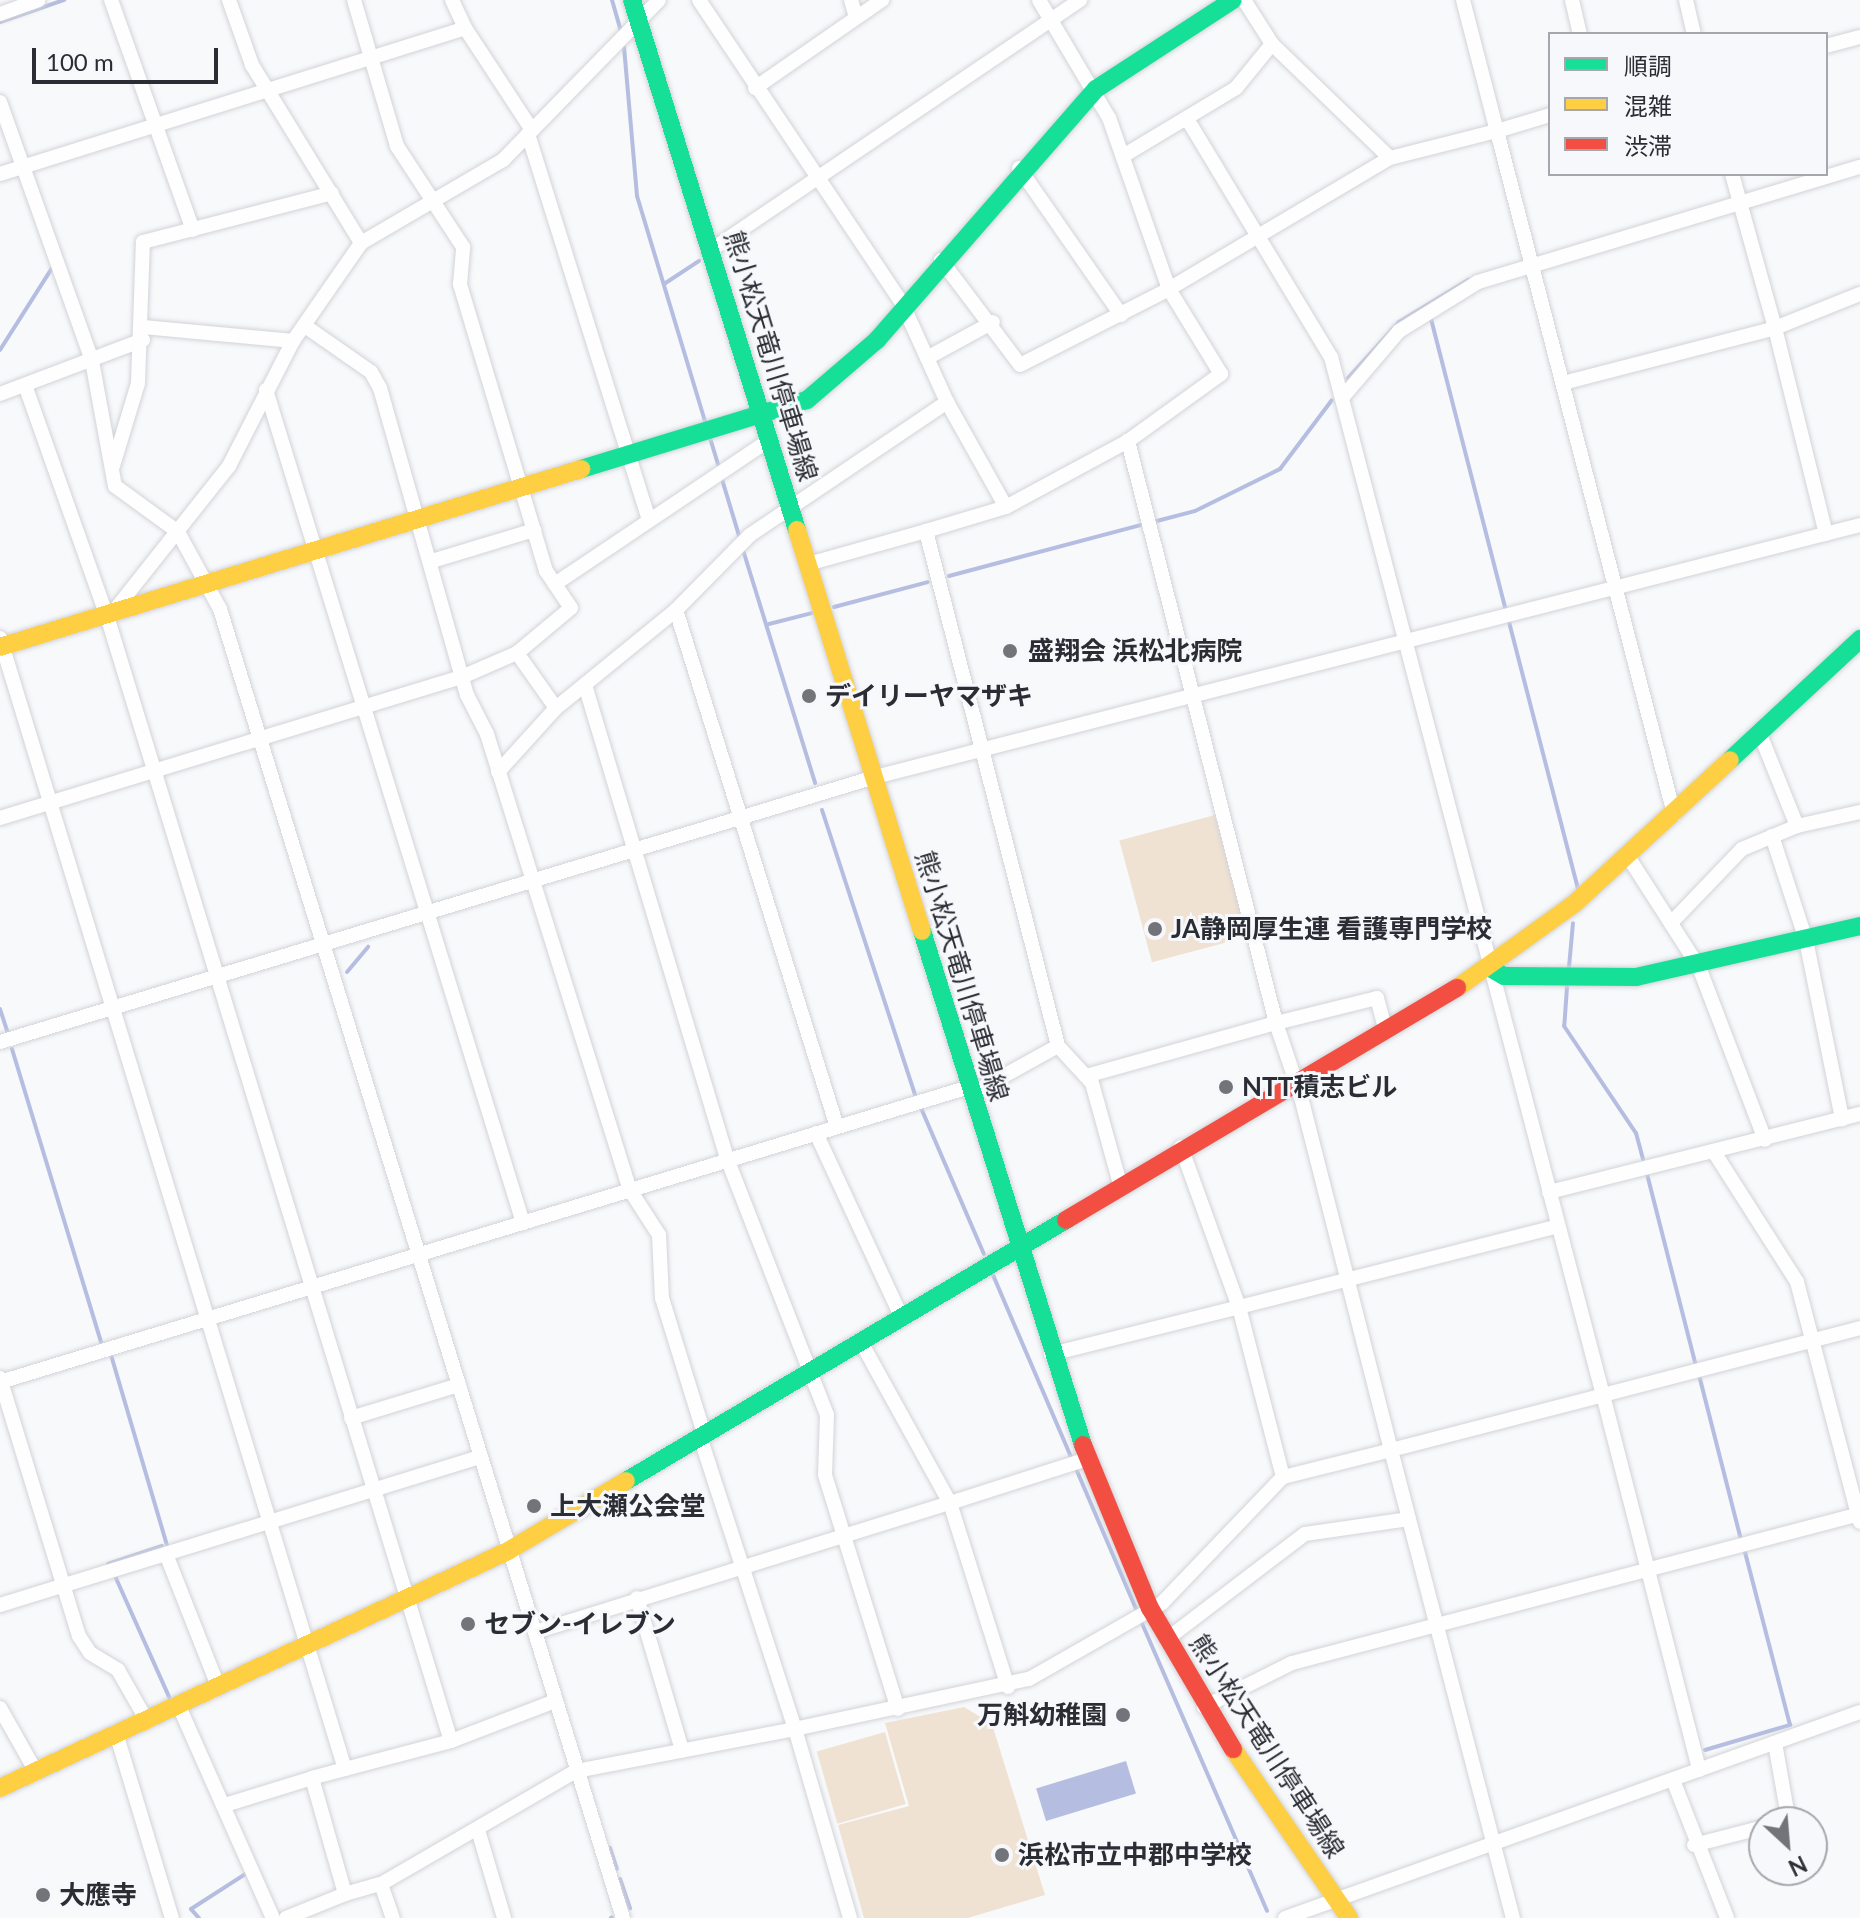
<!DOCTYPE html>
<html>
<head>
<meta charset="utf-8">
<style>
  body { margin:0 }
  #map { position:relative; width:1860px; height:1918px; overflow:hidden; background:#f8f9fb; font-family:Lato,"Noto Sans JP",sans-serif }
  div>[style] { position:absolute }
  [style*='--x'] { left:calc(var(--x)*1px); top:calc(var(--y)*1px); width:calc(var(--w)*1px); rotate:calc(var(--a)*1deg) }
  .green>* { inset:0; background:#f0e2d3; transform-origin:0 0 }
  .water>* { inset:0; background:#b5bee1; transform-origin:0 0 }
  .stream>* { height:4px; margin:-2px; padding:0 2px; transform-origin:2px; border-radius:2px; background:#b5bee1 }
  .roads { filter:drop-shadow(0 0 2px #d2d3d8) drop-shadow(0 0 2px #d2d3d8) }
  .street>* { height:14px; margin:-7px; padding:0 7px; transform-origin:7px; border-radius:7px; background:#fefefe }
  .fast>* { height:18px; margin:-9px; padding:0 9px; transform-origin:9px; border-radius:9px; background:#16e098 }
  .slow>* { height:18px; margin:-9px; padding:0 9px; transform-origin:9px; border-radius:9px; background:#ffcf43 }
  .jam>* { height:18px; margin:-9px; padding:0 9px; transform-origin:9px; border-radius:9px; background:#f24e42 }
  .dots>* { width:22px; height:22px; translate:-50% -50%; box-sizing:border-box; border:4px solid #f7f8fc; border-radius:50% }
  span { translate:-50% -50%; white-space:nowrap; text-align:center; line-height:1.15; -webkit-text-stroke:6px #f7f8fc; paint-order:stroke }
  .street-label { font-size:26px; color:#2b2d34 }
  .poi-label { font-size:26px; color:#2b2d34; font-weight:700 }
  .left { translate:0 -50%; text-align:left }
  .right { translate:-100% -50%; text-align:right }
  .legend { position:absolute; left:1548px; top:32px; width:280px; height:144px; box-sizing:border-box; background:#f7f8fc; border:2px solid #a5a7ac; margin:0; padding:10px 14px; list-style:none; font-size:24px; color:#2b2d34 }
  .legend li { display:flex; align-items:center; gap:16px; height:40px }
  .legend b { width:40px; border:2px solid #a5a7ac }
  .north { position:absolute; left:1748px; top:1806px; width:80px; height:80px; box-sizing:border-box; background:#f7f8fc; border:2px solid #a5a7ac; border-radius:50%; rotate:154deg; font-size:22px; font-weight:700; line-height:32px; text-align:center; color:#2b2d34 }
  .north::after { content:''; display:block; margin:auto; width:28px; height:36px; background:#73747a; clip-path:polygon(50% 0,100% 100%,50% 72%,0 100%) }
  .scale { position:absolute; left:32px; top:48px; width:186px; height:36px; box-sizing:border-box; border:4px solid #2b2d34; border-top:0; padding-left:10px; font-size:24px; line-height:28px; white-space:nowrap; color:#2b2d34; -webkit-text-stroke:6px #f7f8fc; paint-order:stroke }
</style>
</head>
<body>
<div id="map">
  <div class="green">
    <div style="left:1215px;top:815px;width:126px;height:99px;rotate:75deg"></div>
    <div style="clip-path:polygon(964px 1707px,992px 1724px,1045px 1895px,968px 1918px,864px 1918px,838px 1825px,909px 1806px,885px 1723px)"></div>
    <div style="left:885px;top:1732px;width:75px;height:71px;rotate:74deg"></div>
  </div>
  <div class="water">
    <div style="left:1126px;top:1761px;width:34px;height:94px;rotate:73deg"></div>
  </div>
  <div class="stream">
    <div style="--x:612;--y:0;--w:36;--a:74"></div>
    <div style="--x:0;--y:22;--w:68;--a:-19"></div>
    <div style="--x:624;--y:47;--w:150;--a:85"></div>
    <div style="--x:637;--y:196;--w:235;--a:73.2"></div>
    <div style="--x:664;--y:284;--w:42;--a:-33.3"></div>
    <div style="--x:1430;--y:315;--w:302;--a:75.6"></div>
    <div style="--x:0;--y:350;--w:97;--a:-57.6"></div>
    <div style="--x:1348;--y:378;--w:76;--a:-47.7"></div>
    <div style="--x:1399;--y:322;--w:81;--a:-31.3"></div>
    <div style="--x:710;--y:438;--w:28;--a:73"></div>
    <div style="--x:721;--y:476;--w:66;--a:73.2"></div>
    <div style="--x:1153;--y:522;--w:43;--a:-14.7"></div>
    <div style="--x:1195;--y:511;--w:95;--a:-26.3"></div>
    <div style="--x:1280;--y:469;--w:86;--a:-53"></div>
    <div style="--x:743;--y:550;--w:244;--a:72.8"></div>
    <div style="--x:949;--y:576;--w:202;--a:-14.9"></div>
    <div style="--x:834;--y:607;--w:97;--a:-14.9"></div>
    <div style="--x:1509;--y:622;--w:275;--a:75.5"></div>
    <div style="--x:769;--y:624;--w:44;--a:-14.3"></div>
    <div style="--x:822;--y:810;--w:303;--a:71.9"></div>
    <div style="--x:1569;--y:967;--w:44;--a:-84.8"></div>
    <div style="--x:347;--y:972;--w:33;--a:-50"></div>
    <div style="--x:1567;--y:987;--w:39;--a:94"></div>
    <div style="--x:1564;--y:1026;--w:129;--a:56.1"></div>
    <div style="--x:1636;--y:1133;--w:27;--a:75"></div>
    <div style="--x:0;--y:1009;--w:26;--a:72"></div>
    <div style="--x:12;--y:1049;--w:310;--a:73.1"></div>
    <div style="--x:921;--y:1108;--w:159;--a:66.7"></div>
    <div style="--x:1647;--y:1174;--w:198;--a:75.7"></div>
    <div style="--x:993;--y:1275;--w:200;--a:66.8"></div>
    <div style="--x:111;--y:1355;--w:198;--a:73.6"></div>
    <div style="--x:1699;--y:1375;--w:170;--a:75.7"></div>
    <div style="--x:1077;--y:1471;--w:155;--a:66.8"></div>
    <div style="--x:108;--y:1564;--w:57;--a:-18.4"></div>
    <div style="--x:115;--y:1576;--w:133;--a:65.9"></div>
    <div style="--x:1141;--y:1621;--w:316;--a:66.5"></div>
    <div style="--x:1705;--y:1750;--w:89;--a:-16.4"></div>
    <div style="--x:1790;--y:1725;--w:182;--a:-104.6"></div>
    <div style="--x:610;--y:1848;--w:22;--a:72"></div>
    <div style="--x:620;--y:1879;--w:31;--a:71"></div>
    <div style="--x:199;--y:1918;--w:12;--a:-132"></div>
    <div style="--x:191;--y:1909;--w:70;--a:-32.8"></div>
    <div style="--x:611;--y:1918;--w:1;--a:-45"></div>
  </div>
  <div class="roads">
    <div class="street">
      <div style="--x:111;--y:0;--w:244;--a:70.4"></div>
      <div style="--x:229;--y:0;--w:69;--a:70.5"></div>
      <div style="--x:252;--y:65;--w:209;--a:58.5"></div>
      <div style="--x:452;--y:0;--w:31;--a:65"></div>
      <div style="--x:699;--y:0;--w:367;--a:56.2"></div>
      <div style="--x:903;--y:305;--w:107;--a:65.6"></div>
      <div style="--x:851;--y:0;--w:18;--a:74"></div>
      <div style="--x:1244;--y:0;--w:52;--a:57.5"></div>
      <div style="--x:1272;--y:44;--w:164;--a:44"></div>
      <div style="--x:1463;--y:0;--w:135;--a:75.5"></div>
      <div style="--x:1497;--y:131;--w:55;--a:-16.8"></div>
      <div style="--x:1572;--y:0;--w:35;--a:77"></div>
      <div style="--x:1686;--y:0;--w:35;--a:77"></div>
      <div style="--x:0;--y:14;--w:41;--a:-19.7"></div>
      <div style="--x:1826;--y:46;--w:35;--a:-15"></div>
      <div style="--x:755;--y:88;--w:155;--a:-34.7"></div>
      <div style="--x:0;--y:102;--w:275;--a:70.4"></div>
      <div style="--x:92;--y:361;--w:127;--a:79.6"></div>
      <div style="--x:115;--y:486;--w:78;--a:36.1"></div>
      <div style="--x:178;--y:532;--w:88;--a:61.4"></div>
      <div style="--x:220;--y:609;--w:1370;--a:72.89"></div>
      <div style="--x:1189;--y:122;--w:275;--a:58.9"></div>
      <div style="--x:1331;--y:357;--w:1073;--a:75.32"></div>
      <div style="--x:1603;--y:1395;--w:266;--a:-14.6"></div>
      <div style="--x:528;--y:134;--w:400;--a:72.6"></div>
      <div style="--x:1123;--y:156;--w:132;--a:-31"></div>
      <div style="--x:1236;--y:88;--w:57;--a:-50.7"></div>
      <div style="--x:1019;--y:168;--w:179;--a:55.2"></div>
      <div style="--x:0;--y:174;--w:487;--a:-17.4"></div>
      <div style="--x:465;--y:28;--w:122;--a:56.7"></div>
      <div style="--x:1732;--y:174;--w:160;--a:74.4"></div>
      <div style="--x:1775;--y:328;--w:92;--a:-21.8"></div>
      <div style="--x:711;--y:250;--w:446;--a:-34.1"></div>
      <div style="--x:941;--y:260;--w:131;--a:53"></div>
      <div style="--x:1020;--y:365;--w:167;--a:-27"></div>
      <div style="--x:1169;--y:289;--w:181;--a:-109.3"></div>
      <div style="--x:1109;--y:118;--w:137;--a:-120.7"></div>
      <div style="--x:305;--y:326;--w:80;--a:34.9"></div>
      <div style="--x:371;--y:372;--w:18;--a:61"></div>
      <div style="--x:380;--y:388;--w:319;--a:74.2"></div>
      <div style="--x:467;--y:695;--w:44;--a:62.9"></div>
      <div style="--x:487;--y:734;--w:478;--a:72.6"></div>
      <div style="--x:630;--y:1190;--w:54;--a:57.2"></div>
      <div style="--x:659;--y:1235;--w:63;--a:87.3"></div>
      <div style="--x:662;--y:1298;--w:142;--a:72.8"></div>
      <div style="--x:143;--y:327;--w:151;--a:5.3"></div>
      <div style="--x:927;--y:358;--w:75;--a:-28.6"></div>
      <div style="--x:1563;--y:383;--w:219;--a:-14.5"></div>
      <div style="--x:1775;--y:328;--w:212;--a:76.1"></div>
      <div style="--x:25;--y:385;--w:245;--a:70.5"></div>
      <div style="--x:107;--y:616;--w:1176;--a:73"></div>
      <div style="--x:266;--y:390;--w:872;--a:72.85"></div>
      <div style="--x:0;--y:394;--w:153;--a:-20.7"></div>
      <div style="--x:1342;--y:398;--w:88;--a:-49.6"></div>
      <div style="--x:1399;--y:331;--w:93;--a:-31.8"></div>
      <div style="--x:1478;--y:282;--w:399;--a:-16.8"></div>
      <div style="--x:113;--y:466;--w:87;--a:-73.2"></div>
      <div style="--x:138;--y:383;--w:141;--a:-88"></div>
      <div style="--x:143;--y:242;--w:195;--a:-14.5"></div>
      <div style="--x:926;--y:531;--w:84;--a:-16.7"></div>
      <div style="--x:1006;--y:507;--w:139;--a:-28.4"></div>
      <div style="--x:1128;--y:441;--w:115;--a:-35.8"></div>
      <div style="--x:1221;--y:374;--w:100;--a:-121.5"></div>
      <div style="--x:1169;--y:289;--w:257;--a:-30.7"></div>
      <div style="--x:1390;--y:158;--w:110;--a:-14.2"></div>
      <div style="--x:1497;--y:131;--w:706;--a:75.47"></div>
      <div style="--x:432;--y:561;--w:107;--a:-16.9"></div>
      <div style="--x:808;--y:564;--w:123;--a:-15.6"></div>
      <div style="--x:926;--y:531;--w:532;--a:75.62"></div>
      <div style="--x:1058;--y:1046;--w:50;--a:47.4"></div>
      <div style="--x:1092;--y:1083;--w:105;--a:74.5"></div>
      <div style="--x:555;--y:584;--w:258;--a:-33.9"></div>
      <div style="--x:676;--y:610;--w:541;--a:72.7"></div>
      <div style="--x:114;--y:611;--w:185;--a:-51.6"></div>
      <div style="--x:229;--y:466;--w:140;--a:-62.9"></div>
      <div style="--x:293;--y:341;--w:119;--a:-55.2"></div>
      <div style="--x:361;--y:243;--w:164;--a:-30.3"></div>
      <div style="--x:503;--y:160;--w:223;--a:-45.7"></div>
      <div style="--x:0;--y:638;--w:1182;--a:73.04"></div>
      <div style="--x:345;--y:1769;--w:34;--a:165"></div>
      <div style="--x:312;--y:1778;--w:121;--a:74.1"></div>
      <div style="--x:345;--y:1894;--w:37;--a:-16"></div>
      <div style="--x:381;--y:1884;--w:36;--a:71"></div>
      <div style="--x:517;--y:653;--w:67;--a:54.7"></div>
      <div style="--x:556;--y:708;--w:155;--a:-39.2"></div>
      <div style="--x:676;--y:610;--w:105;--a:-45.4"></div>
      <div style="--x:750;--y:535;--w:238;--a:-34"></div>
      <div style="--x:947;--y:402;--w:120;--a:60.7"></div>
      <div style="--x:585;--y:685;--w:497;--a:73.3"></div>
      <div style="--x:728;--y:1161;--w:273;--a:68.7"></div>
      <div style="--x:827;--y:1415;--w:60;--a:91.9"></div>
      <div style="--x:825;--y:1475;--w:245;--a:72.7"></div>
      <div style="--x:1760;--y:734;--w:99;--a:68.1"></div>
      <div style="--x:498;--y:772;--w:86;--a:-47.8"></div>
      <div style="--x:0;--y:818;--w:485;--a:-17"></div>
      <div style="--x:464;--y:676;--w:58;--a:-23.5"></div>
      <div style="--x:517;--y:653;--w:70;--a:-39.8"></div>
      <div style="--x:571;--y:608;--w:45;--a:-124"></div>
      <div style="--x:546;--y:571;--w:300;--a:-106.7"></div>
      <div style="--x:460;--y:284;--w:37;--a:-85"></div>
      <div style="--x:463;--y:247;--w:121;--a:-123.2"></div>
      <div style="--x:397;--y:146;--w:152;--a:-106.4"></div>
      <div style="--x:1772;--y:836;--w:109;--a:71.9"></div>
      <div style="--x:1806;--y:940;--w:183;--a:78.6"></div>
      <div style="--x:1627;--y:855;--w:133;--a:57.3"></div>
      <div style="--x:1699;--y:967;--w:185;--a:69.1"></div>
      <div style="--x:1671;--y:923;--w:103;--a:-46.2"></div>
      <div style="--x:1742;--y:849;--w:60;--a:-22.7"></div>
      <div style="--x:1797;--y:826;--w:65;--a:-12.5"></div>
      <div style="--x:1385;--y:1028;--w:31;--a:-105"></div>
      <div style="--x:1377;--y:998;--w:104;--a:166.1"></div>
      <div style="--x:1276;--y:1023;--w:78;--a:71.3"></div>
      <div style="--x:1301;--y:1097;--w:364;--a:75.7"></div>
      <div style="--x:1391;--y:1450;--w:219;--a:-14.5"></div>
      <div style="--x:1603;--y:1395;--w:387;--a:75.6"></div>
      <div style="--x:0;--y:1042;--w:914;--a:-16.85"></div>
      <div style="--x:875;--y:777;--w:1017;--a:-14.35"></div>
      <div style="--x:1086;--y:1076;--w:197;--a:-15.6"></div>
      <div style="--x:1276;--y:1023;--w:601;--a:-104.27"></div>
      <div style="--x:971;--y:1094;--w:99;--a:-28.9"></div>
      <div style="--x:816;--y:1133;--w:204;--a:65.1"></div>
      <div style="--x:1181;--y:1147;--w:170;--a:70.1"></div>
      <div style="--x:1239;--y:1307;--w:329;--a:-14.2"></div>
      <div style="--x:1714;--y:1152;--w:154;--a:57.4"></div>
      <div style="--x:1797;--y:1282;--w:248;--a:75.3"></div>
      <div style="--x:1549;--y:1192;--w:321;--a:-14.1"></div>
      <div style="--x:861;--y:1342;--w:184;--a:61.1"></div>
      <div style="--x:950;--y:1503;--w:144;--a:-17.8"></div>
      <div style="--x:1051;--y:1354;--w:194;--a:-14"></div>
      <div style="--x:1239;--y:1307;--w:176;--a:75.5"></div>
      <div style="--x:0;--y:1378;--w:270;--a:73"></div>
      <div style="--x:79;--y:1636;--w:20;--a:57"></div>
      <div style="--x:90;--y:1653;--w:33;--a:31"></div>
      <div style="--x:118;--y:1670;--w:56;--a:60.3"></div>
      <div style="--x:0;--y:1382;--w:1013;--a:-16.93"></div>
      <div style="--x:351;--y:1418;--w:113;--a:-17"></div>
      <div style="--x:166;--y:1554;--w:142;--a:68.5"></div>
      <div style="--x:637;--y:1598;--w:159;--a:73.5"></div>
      <div style="--x:0;--y:1605;--w:502;--a:-17.14"></div>
      <div style="--x:535;--y:1632;--w:435;--a:-17.3"></div>
      <div style="--x:950;--y:1503;--w:193;--a:72.5"></div>
      <div style="--x:1167;--y:1639;--w:173;--a:-37.3"></div>
      <div style="--x:1305;--y:1534;--w:105;--a:-8.2"></div>
      <div style="--x:178;--y:1704;--w:234;--a:66.1"></div>
      <div style="--x:1204;--y:1707;--w:98;--a:-26.6"></div>
      <div style="--x:1292;--y:1663;--w:587;--a:-14.7"></div>
      <div style="--x:0;--y:1708;--w:71;--a:60.6"></div>
      <div style="--x:116;--y:1733;--w:193;--a:73.2"></div>
      <div style="--x:1775;--y:1743;--w:75;--a:80"></div>
      <div style="--x:1788;--y:1817;--w:7;--a:135"></div>
      <div style="--x:345;--y:1769;--w:110;--a:-14.8"></div>
      <div style="--x:451;--y:1741;--w:111;--a:-21"></div>
      <div style="--x:1673;--y:1780;--w:148;--a:68.6"></div>
      <div style="--x:225;--y:1805;--w:91;--a:-17.2"></div>
      <div style="--x:478;--y:1830;--w:92;--a:73.5"></div>
      <div style="--x:1694;--y:1845;--w:72;--a:-14.4"></div>
      <div style="--x:381;--y:1884;--w:225;--a:-30.1"></div>
      <div style="--x:576;--y:1771;--w:223;--a:-10.9"></div>
      <div style="--x:795;--y:1729;--w:308;--a:-108"></div>
      <div style="--x:286;--y:1918;--w:64;--a:-22.1"></div>
      <div style="--x:850;--y:1918;--w:197;--a:-106.2"></div>
      <div style="--x:795;--y:1729;--w:239;--a:-12.1"></div>
      <div style="--x:1029;--y:1679;--w:153;--a:-29.7"></div>
      <div style="--x:1162;--y:1603;--w:175;--a:-46.2"></div>
      <div style="--x:1283;--y:1477;--w:111;--a:-14"></div>
      <div style="--x:1391;--y:1450;--w:484;--a:75.4"></div>
      <div style="--x:1285;--y:1918;--w:611;--a:-19.71"></div>
    </div>
    <div class="fast">
      <div style="--x:632;--y:0;--w:555;--a:72.71"></div>
      <div style="--x:581;--y:469;--w:236;--a:-17"></div>
      <div style="--x:807;--y:400;--w:92;--a:-40.6"></div>
      <div style="--x:877;--y:340;--w:333;--a:-48.9"></div>
      <div style="--x:1096;--y:89;--w:163;--a:-33"></div>
      <div style="--x:1730;--y:760;--w:178;--a:-42.9"></div>
      <div style="--x:922;--y:931;--w:539;--a:72.61"></div>
      <div style="--x:1490;--y:968;--w:16;--a:30"></div>
      <div style="--x:1504;--y:976;--w:132;--a:0.4"></div>
      <div style="--x:1636;--y:977;--w:230;--a:-12.8"></div>
      <div style="--x:626;--y:1481;--w:512;--a:-30.68"></div>
    </div>
    <div class="slow">
      <div style="--x:797;--y:530;--w:420;--a:72.7"></div>
      <div style="--x:0;--y:647;--w:608;--a:-17.03"></div>
      <div style="--x:1457;--y:988;--w:144;--a:-35.7"></div>
      <div style="--x:1574;--y:904;--w:212;--a:-42.7"></div>
      <div style="--x:1233;--y:1749;--w:205;--a:55.5"></div>
      <div style="--x:0;--y:1788;--w:561;--a:-25.01"></div>
      <div style="--x:508;--y:1551;--w:137;--a:-30.7"></div>
    </div>
    <div class="jam">
      <div style="--x:1066;--y:1220;--w:455;--a:-30.7"></div>
      <div style="--x:1083;--y:1445;--w:176;--a:67.7"></div>
      <div style="--x:1150;--y:1608;--w:164;--a:59.5"></div>
    </div>
  </div>
  <div class="dots">
    <div style="left:1010px;top:651px;background:#73747a"></div>
    <div style="left:809px;top:696px;background:#73747a"></div>
    <div style="left:1155px;top:929px;background:#73747a"></div>
    <div style="left:1226px;top:1087px;background:#73747a"></div>
    <div style="left:534px;top:1506px;background:#73747a"></div>
    <div style="left:468px;top:1624px;background:#73747a"></div>
    <div style="left:1123px;top:1715px;background:#73747a"></div>
    <div style="left:1002px;top:1855px;background:#73747a"></div>
    <div style="left:43px;top:1895px;background:#73747a"></div>
  </div>
  <div class="street-label">
    <span style="left:771px;top:356px;rotate:73deg">熊小松天竜川停車場線</span>
    <span style="left:962px;top:976px;rotate:73deg">熊小松天竜川停車場線</span>
    <span style="left:1267px;top:1746px;rotate:57deg">熊小松天竜川停車場線</span>
  </div>
  <div class="poi-label">
    <span class="left" style="left:1028px;top:651px">盛翔会 浜松北病院</span>
    <span class="left" style="left:825px;top:696px">デイリーヤマザキ</span>
    <span class="left" style="left:1171px;top:929px">JA静岡厚生連 看護専門学校</span>
    <span class="left" style="left:1242px;top:1087px">NTT積志ビル</span>
    <span class="left" style="left:550px;top:1506px">上大瀬公会堂</span>
    <span class="left" style="left:484px;top:1624px">セブン-イレブン</span>
    <span class="right" style="left:1107px;top:1715px">万斛幼稚園</span>
    <span class="left" style="left:1018px;top:1855px">浜松市立中郡中学校</span>
    <span class="left" style="left:59px;top:1895px">大應寺</span>
  </div>
  <ul class="legend">
  <li><b style="height:10px;background:#16e098"></b>順調</li>
  <li><b style="height:10px;background:#ffcf43"></b>混雑</li>
  <li><b style="height:10px;background:#f24e42"></b>渋滞</li>
  </ul>
  <div class="north">N</div>
  <div class="scale">100 m</div>
</div>
</body>
</html>
